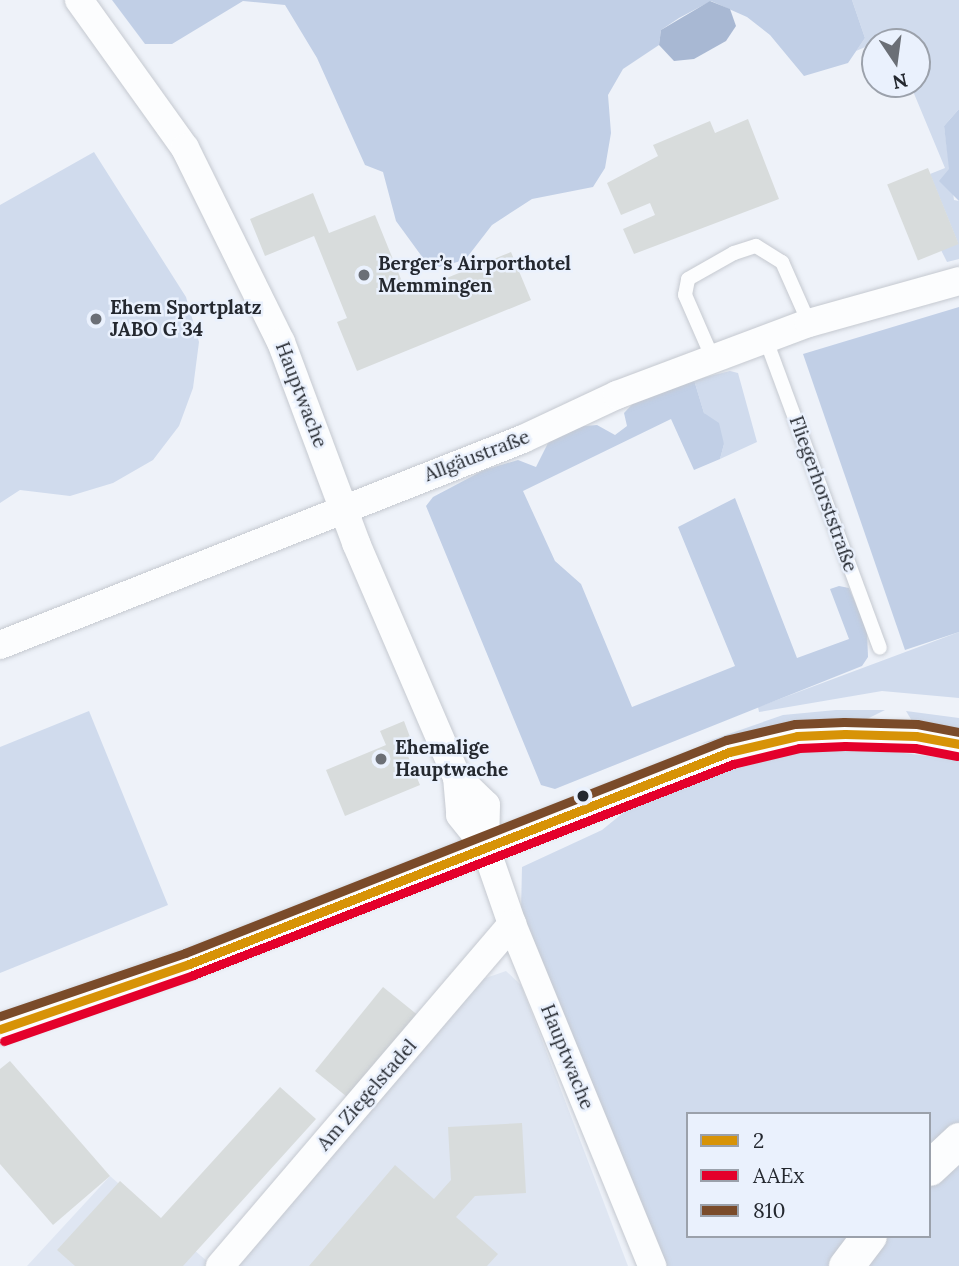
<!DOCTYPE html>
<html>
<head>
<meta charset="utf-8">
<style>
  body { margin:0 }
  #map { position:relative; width:959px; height:1266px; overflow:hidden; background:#eef2f9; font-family:Lora,serif }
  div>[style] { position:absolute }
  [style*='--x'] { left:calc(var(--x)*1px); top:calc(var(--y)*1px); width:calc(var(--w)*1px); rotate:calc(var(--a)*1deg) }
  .built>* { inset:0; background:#dfe6f2 }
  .green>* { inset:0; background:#d0dbed }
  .forest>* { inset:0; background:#c1cfe6 }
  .water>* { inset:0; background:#a8b8d3 }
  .building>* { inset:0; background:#d8dcdc; transform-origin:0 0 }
  .roads { filter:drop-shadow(0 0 2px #c5c9d0) drop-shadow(0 0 2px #c5c9d0) }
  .service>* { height:14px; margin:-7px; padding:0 7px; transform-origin:7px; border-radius:7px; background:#fcfdfe }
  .minor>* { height:28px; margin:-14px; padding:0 14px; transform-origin:14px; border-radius:14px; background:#fcfdfe }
  .tertiary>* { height:35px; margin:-17.5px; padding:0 17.5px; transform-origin:17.5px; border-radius:17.5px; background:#fcfdfe }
  .bus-1>* { height:9px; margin:-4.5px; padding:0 4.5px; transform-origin:4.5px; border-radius:4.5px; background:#d79307 }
  .bus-2>* { height:9px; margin:-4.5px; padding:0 4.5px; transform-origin:4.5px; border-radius:4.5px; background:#e4002b }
  .bus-3>* { height:9px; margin:-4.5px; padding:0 4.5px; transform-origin:4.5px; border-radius:4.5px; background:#7a4b2a }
  .dots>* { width:19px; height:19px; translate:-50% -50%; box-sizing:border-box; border:4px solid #eaf1fd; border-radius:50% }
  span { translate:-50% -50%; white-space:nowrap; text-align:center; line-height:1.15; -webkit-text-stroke:5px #eaf1fd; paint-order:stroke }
  .poi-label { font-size:19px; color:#24282f; font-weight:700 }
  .left { translate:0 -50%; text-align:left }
  .street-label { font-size:19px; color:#24282f }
  .legend { position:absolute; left:686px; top:1112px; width:245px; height:126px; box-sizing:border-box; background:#eaf1fd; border:2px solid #9ba1ab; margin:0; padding:9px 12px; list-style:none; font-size:21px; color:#24282f }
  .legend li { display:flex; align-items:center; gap:14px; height:35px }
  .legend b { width:35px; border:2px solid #9ba1ab }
  .north { position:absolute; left:861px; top:28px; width:70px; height:70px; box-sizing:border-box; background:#eaf1fd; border:2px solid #9ba1ab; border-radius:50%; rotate:167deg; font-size:19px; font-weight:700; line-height:28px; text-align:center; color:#24282f }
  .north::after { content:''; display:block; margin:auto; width:24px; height:32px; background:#6b6f76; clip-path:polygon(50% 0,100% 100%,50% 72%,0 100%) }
</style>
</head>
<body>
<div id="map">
  <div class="built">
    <div style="clip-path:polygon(506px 971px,521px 985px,628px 1266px,234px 1266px,480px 980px)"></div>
    <div style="clip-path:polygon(110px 1176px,209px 1263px,207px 1266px,27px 1266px)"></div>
  </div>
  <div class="green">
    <div style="clip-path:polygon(852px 0,959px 0,959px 109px,944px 126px,954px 200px,959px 201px,959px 259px,947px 262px,941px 250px,958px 243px,930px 174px,945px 168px,910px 84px,917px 84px,917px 42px,893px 42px,891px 36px,856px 51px,865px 38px)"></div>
    <div style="clip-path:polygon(94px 152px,186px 297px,199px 342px,193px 388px,179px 426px,153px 460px,113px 483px,70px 496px,20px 490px,0 503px,0 205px)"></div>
    <div style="clip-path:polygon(730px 371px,738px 373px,757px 442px,720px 459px,724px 444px,704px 413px,694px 380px)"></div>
    <div style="clip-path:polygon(959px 632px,959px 698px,882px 691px,759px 712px,758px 707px)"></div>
    <div style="clip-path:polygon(836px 710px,885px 710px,863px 721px,779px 726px,700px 744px,783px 715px)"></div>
    <div style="clip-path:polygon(89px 711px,168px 905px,0 973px,0 747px)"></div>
    <div style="clip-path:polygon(906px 711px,959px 718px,959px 730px,912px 721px)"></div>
    <div style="clip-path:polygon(856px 747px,959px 760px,959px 1139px,929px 1167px,929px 1114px,688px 1114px,688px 1236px,861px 1236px,838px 1266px,666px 1266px,521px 911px,522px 867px,602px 830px,634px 804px,705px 777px,810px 749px)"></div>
    <div style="clip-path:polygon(959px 1156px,959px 1266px,861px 1266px,883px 1236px,929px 1236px,929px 1185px)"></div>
  </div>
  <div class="forest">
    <div style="clip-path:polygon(112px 0,852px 0,865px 38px,848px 63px,804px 76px,770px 35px,747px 17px,711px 1px,679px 18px,661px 30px,659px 45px,623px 69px,608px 95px,611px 133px,605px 168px,593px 187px,532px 199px,492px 225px,465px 260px,431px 269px,396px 221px,383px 172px,365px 165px,317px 58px,285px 5px,243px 1px,172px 44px,145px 44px)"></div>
    <div style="clip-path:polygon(959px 109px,959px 201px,939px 181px,949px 169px,944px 126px)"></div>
    <div style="clip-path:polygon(959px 307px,959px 632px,905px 650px,803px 354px)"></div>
    <div style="clip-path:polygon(694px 380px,704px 413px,719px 423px,724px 444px,720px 459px,694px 470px,671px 419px,523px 491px,555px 561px,581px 584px,632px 707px,735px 666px,678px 527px,735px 498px,797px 658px,849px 639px,830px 589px,839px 586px,849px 588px,867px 630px,868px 657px,862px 666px,555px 789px,541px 785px,426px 506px,433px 497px,484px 470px,518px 460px,536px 467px,549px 441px,572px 427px,597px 425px,615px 435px,627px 426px,624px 413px,641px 395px)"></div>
  </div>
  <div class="water">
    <div style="clip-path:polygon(710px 1px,730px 9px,736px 26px,726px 41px,694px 59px,674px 61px,659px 45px,661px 30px)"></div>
  </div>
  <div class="building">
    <div style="clip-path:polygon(748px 119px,779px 199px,634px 254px,623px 229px,655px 215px,650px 203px,621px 215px,607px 183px,658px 156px,653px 145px,710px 121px,715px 133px)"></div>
    <div style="left:928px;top:168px;width:82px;height:44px;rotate:68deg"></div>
    <div style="clip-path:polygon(313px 193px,329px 233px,375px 215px,407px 294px,511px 252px,531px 300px,357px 371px,337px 322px,347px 318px,314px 236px,265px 256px,250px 219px)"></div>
    <div style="clip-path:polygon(404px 721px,413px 745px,405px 749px,420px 785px,345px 816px,326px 770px,386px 745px,380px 731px)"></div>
    <div style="left:383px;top:987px;width:43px;height:108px;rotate:39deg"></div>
    <div style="clip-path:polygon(10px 1061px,110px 1176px,53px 1225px,0 1164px,0 1069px)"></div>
    <div style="clip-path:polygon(280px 1087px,316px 1119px,183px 1266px,75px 1266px,57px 1250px,120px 1181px,161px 1218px)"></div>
    <div style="clip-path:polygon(522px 1123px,526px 1193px,475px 1196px,456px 1217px,498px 1254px,487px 1266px,309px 1266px,395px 1165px,434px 1199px,451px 1180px,448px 1127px)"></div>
  </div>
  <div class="roads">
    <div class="service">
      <div style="--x:766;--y:340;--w:328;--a:69.7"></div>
      <div style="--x:713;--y:359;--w:70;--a:-113.6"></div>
      <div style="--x:685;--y:295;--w:16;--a:-79"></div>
      <div style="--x:688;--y:279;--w:53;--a:-29.5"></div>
      <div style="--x:734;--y:253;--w:23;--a:-18"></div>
      <div style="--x:756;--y:246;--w:31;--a:32"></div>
      <div style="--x:782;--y:262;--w:67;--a:66.1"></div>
    </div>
    <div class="minor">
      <div style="--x:79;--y:0;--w:182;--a:54.4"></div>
      <div style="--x:185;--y:148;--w:216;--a:63.7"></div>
      <div style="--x:281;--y:342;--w:215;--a:69.5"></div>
      <div style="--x:356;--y:543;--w:255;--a:66.7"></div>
      <div style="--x:457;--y:777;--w:38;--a:85"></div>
      <div style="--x:460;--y:815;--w:40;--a:51"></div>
      <div style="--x:485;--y:846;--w:83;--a:70.9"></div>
      <div style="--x:512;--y:924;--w:370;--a:67.7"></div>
      <div style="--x:0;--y:645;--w:562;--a:-21.5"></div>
      <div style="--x:523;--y:439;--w:104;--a:-25.1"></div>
      <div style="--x:617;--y:395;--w:205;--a:-20.6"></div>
      <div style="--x:809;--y:323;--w:156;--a:-15.6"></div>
      <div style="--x:457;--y:777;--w:40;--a:44"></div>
      <div style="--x:486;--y:805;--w:41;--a:91.4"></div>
      <div style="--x:0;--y:1029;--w:200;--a:-19"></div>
      <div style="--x:189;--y:964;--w:580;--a:-21.43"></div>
      <div style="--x:729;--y:752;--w:70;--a:-13.2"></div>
      <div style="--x:797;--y:736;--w:48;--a:-2.4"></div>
      <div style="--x:845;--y:734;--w:71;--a:1.6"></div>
      <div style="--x:916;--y:736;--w:44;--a:10.5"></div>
      <div style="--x:220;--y:1266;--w:450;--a:-49.5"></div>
    </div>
    <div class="tertiary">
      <div style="--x:929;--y:1168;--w:41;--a:-43"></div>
      <div style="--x:846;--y:1266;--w:38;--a:-53"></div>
    </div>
  </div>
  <div class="bus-1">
    <div style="--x:0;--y:1029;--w:200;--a:-19"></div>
    <div style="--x:189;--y:964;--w:580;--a:-21.43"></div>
    <div style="--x:729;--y:752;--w:70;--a:-13.2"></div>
    <div style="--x:797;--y:736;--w:48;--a:-2.4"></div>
    <div style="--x:845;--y:734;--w:71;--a:1.6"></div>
    <div style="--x:916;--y:736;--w:44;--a:10.5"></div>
  </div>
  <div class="bus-2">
    <div style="--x:4;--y:1041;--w:200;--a:-19.2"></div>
    <div style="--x:193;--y:975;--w:580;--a:-21.34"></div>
    <div style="--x:733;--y:764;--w:68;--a:-13.6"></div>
    <div style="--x:799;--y:748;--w:46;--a:-2.5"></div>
    <div style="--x:845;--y:746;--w:70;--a:1.6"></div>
    <div style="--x:915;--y:748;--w:43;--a:10.8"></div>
  </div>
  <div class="bus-3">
    <div style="--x:0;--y:1016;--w:195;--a:-18.8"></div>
    <div style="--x:185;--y:953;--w:581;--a:-21.49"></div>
    <div style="--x:726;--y:740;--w:71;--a:-13.1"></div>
    <div style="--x:795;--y:724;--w:49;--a:-2.3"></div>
    <div style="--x:844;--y:722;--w:73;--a:1.6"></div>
    <div style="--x:917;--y:724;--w:43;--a:10.8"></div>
  </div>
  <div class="dots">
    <div style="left:364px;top:275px;background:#6b6f76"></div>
    <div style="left:96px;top:319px;background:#6b6f76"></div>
    <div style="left:381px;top:759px;background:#6b6f76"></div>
    <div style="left:583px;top:796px;background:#24282f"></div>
  </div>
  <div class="poi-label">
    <span class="left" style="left:378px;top:275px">Berger’s Airporthotel<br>Memmingen</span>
    <span class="left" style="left:110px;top:319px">Ehem Sportplatz<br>JABO G 34</span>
    <span class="left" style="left:395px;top:759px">Ehemalige<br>Hauptwache</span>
  </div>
  <div class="street-label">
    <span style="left:301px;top:395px;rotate:69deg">Hauptwache</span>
    <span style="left:477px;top:456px;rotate:-21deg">Allgäustraße</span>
    <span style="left:823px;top:494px;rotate:70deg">Fliegerhorststraße</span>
    <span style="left:567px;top:1057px;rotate:68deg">Hauptwache</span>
    <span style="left:367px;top:1095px;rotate:-49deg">Am Ziegelstadel</span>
  </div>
  <ul class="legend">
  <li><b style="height:9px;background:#d79307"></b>2</li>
  <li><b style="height:9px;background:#e4002b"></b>AAEx</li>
  <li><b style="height:9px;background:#7a4b2a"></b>810</li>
  </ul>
  <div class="north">N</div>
</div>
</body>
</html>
